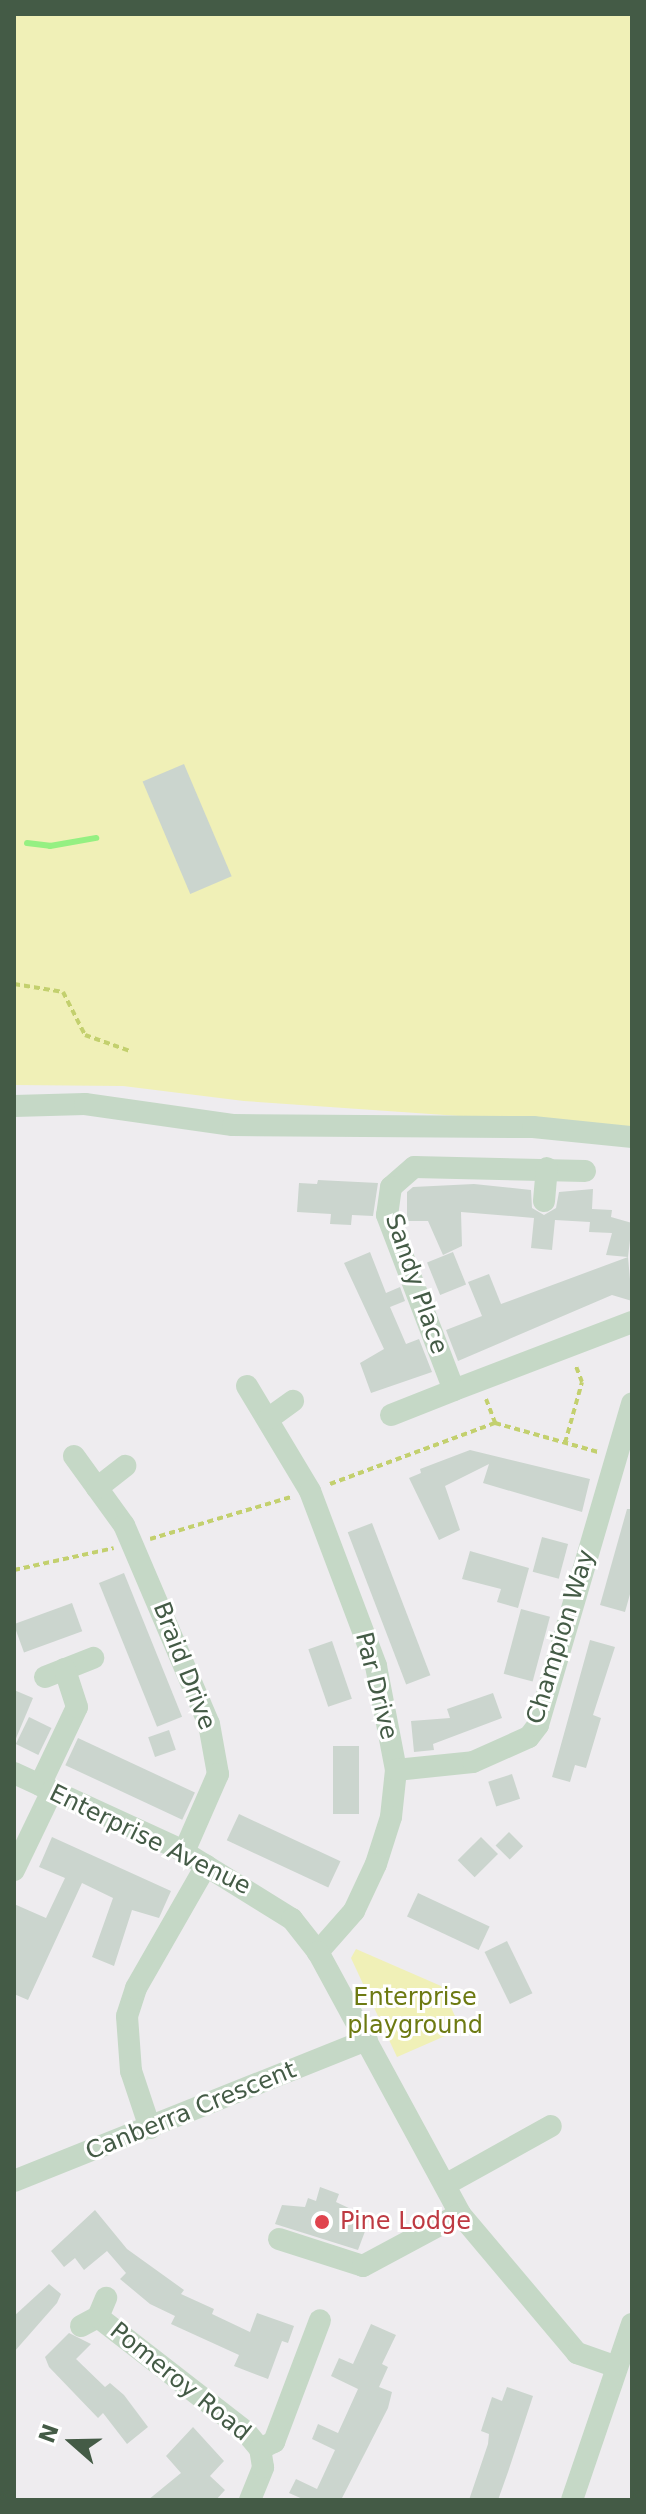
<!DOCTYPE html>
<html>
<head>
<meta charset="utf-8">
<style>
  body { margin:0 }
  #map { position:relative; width:646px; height:2514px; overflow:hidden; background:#eeecef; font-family:"DejaVu Sans",sans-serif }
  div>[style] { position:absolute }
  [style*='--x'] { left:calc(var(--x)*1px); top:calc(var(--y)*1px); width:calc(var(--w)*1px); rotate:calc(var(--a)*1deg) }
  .green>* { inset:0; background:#f0f0b7 }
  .stream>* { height:6px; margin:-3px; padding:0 3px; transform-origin:3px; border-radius:3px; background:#95f082 }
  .building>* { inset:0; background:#cbd5ce; transform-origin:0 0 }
  .path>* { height:4px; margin-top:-2px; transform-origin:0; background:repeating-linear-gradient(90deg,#c3d06e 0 6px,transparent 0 10px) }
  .minor>* { height:22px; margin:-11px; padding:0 11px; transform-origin:11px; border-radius:11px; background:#c5d8c6 }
  .dots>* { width:22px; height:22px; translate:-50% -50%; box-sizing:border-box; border:4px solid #fff; border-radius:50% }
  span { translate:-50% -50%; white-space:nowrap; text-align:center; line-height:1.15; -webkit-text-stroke:6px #fff; paint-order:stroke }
  .street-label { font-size:24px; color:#445b46 }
  .park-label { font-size:24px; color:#6d7a12 }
  .health-label { font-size:24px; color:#be3a42 }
  .left { translate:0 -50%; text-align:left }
  .frame { position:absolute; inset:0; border:16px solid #445b46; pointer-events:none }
  .north { position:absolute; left:32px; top:2402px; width:80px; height:80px; -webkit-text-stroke:6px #fff; paint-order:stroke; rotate:290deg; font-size:22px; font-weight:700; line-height:32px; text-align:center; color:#445b46 }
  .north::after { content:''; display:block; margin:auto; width:28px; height:36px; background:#445b46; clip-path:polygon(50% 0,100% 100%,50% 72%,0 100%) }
</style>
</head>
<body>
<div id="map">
  <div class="green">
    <div style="clip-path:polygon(14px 14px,632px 14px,632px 1128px,244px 1101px,123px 1086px,14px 1085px)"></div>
    <div style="clip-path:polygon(356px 1949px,441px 1986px,461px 2029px,397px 2057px,351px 1958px)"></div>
  </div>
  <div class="stream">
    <div style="--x:27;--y:843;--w:23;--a:7"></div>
    <div style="--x:50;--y:846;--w:47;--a:-9.9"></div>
  </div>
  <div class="building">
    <div style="left:184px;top:764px;width:122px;height:45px;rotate:67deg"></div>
    <div style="clip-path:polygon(318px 1180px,378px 1183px,373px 1216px,352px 1215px,351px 1225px,330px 1224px,331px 1214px,297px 1212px,299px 1183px,317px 1184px)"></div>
    <div style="clip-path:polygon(474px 1184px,531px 1190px,532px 1208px,544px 1215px,556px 1208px,559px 1192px,593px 1189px,592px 1209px,612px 1210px,611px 1217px,632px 1223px,628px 1257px,606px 1255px,612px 1233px,589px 1232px,590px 1222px,555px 1220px,552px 1250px,531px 1248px,534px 1218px,461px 1212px,462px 1246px,443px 1255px,428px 1221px,407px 1221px,407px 1192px,413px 1187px)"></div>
    <div style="clip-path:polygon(370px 1252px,386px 1293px,400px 1287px,405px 1301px,390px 1307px,406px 1344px,419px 1339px,432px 1372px,371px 1393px,360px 1363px,384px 1349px,344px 1263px)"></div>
    <div style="left:453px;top:1252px;width:35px;height:28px;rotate:68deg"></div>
    <div style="clip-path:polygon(628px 1257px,632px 1301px,612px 1295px,458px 1361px,446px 1330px,482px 1316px,468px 1282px,489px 1274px,501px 1304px)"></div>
    <div style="clip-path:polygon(470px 1450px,590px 1479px,582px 1512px,483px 1483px,489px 1464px,445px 1486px,460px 1530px,439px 1540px,409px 1478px,421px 1473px,420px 1469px)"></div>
    <div style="clip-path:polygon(627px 1509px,632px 1509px,632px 1587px,625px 1612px,600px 1605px)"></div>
    <div style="left:372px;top:1523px;width:163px;height:26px;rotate:69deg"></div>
    <div style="left:542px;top:1537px;width:27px;height:36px;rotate:15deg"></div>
    <div style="clip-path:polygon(470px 1551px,529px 1568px,518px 1608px,497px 1602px,501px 1589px,462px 1579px)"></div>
    <div style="left:124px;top:1573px;width:155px;height:27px;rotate:68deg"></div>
    <div style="left:72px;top:1603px;width:30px;height:62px;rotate:70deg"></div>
    <div style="left:521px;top:1609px;width:30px;height:67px;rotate:15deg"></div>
    <div style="clip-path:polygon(590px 1640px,615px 1647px,593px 1715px,601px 1718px,586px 1768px,575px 1765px,570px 1782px,552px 1777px)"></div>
    <div style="left:332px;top:1641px;width:61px;height:25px;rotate:71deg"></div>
    <div style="clip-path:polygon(14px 1690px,33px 1698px,14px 1743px)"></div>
    <div style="clip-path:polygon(493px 1693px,502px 1718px,433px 1744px,434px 1750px,414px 1752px,411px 1721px,450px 1718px,447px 1709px)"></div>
    <div style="left:29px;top:1717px;width:25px;height:30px;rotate:26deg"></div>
    <div style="left:169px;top:1730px;width:21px;height:22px;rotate:71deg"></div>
    <div style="left:78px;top:1738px;width:129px;height:30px;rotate:25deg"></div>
    <div style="left:333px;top:1746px;width:26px;height:68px"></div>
    <div style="left:512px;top:1774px;width:26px;height:25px;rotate:72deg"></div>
    <div style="left:239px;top:1814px;width:112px;height:29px;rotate:25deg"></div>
    <div style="left:509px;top:1832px;width:20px;height:19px;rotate:45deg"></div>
    <div style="clip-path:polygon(52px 1837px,171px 1891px,159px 1918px,132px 1910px,114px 1966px,92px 1957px,113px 1898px,82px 1883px,28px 2000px,14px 1994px,14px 1904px,46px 1918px,65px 1878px,39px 1867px)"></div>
    <div style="left:481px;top:1837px;width:24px;height:33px;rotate:45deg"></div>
    <div style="left:418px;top:1893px;width:79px;height:26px;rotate:25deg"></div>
    <div style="left:507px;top:1941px;width:58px;height:25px;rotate:64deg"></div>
    <div style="clip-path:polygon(320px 2187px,339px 2194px,336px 2202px,370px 2218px,358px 2250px,275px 2224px,282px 2205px,305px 2207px,308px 2198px,316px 2201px)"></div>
    <div style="clip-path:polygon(95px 2210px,127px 2249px,184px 2290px,181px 2294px,214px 2309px,212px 2314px,250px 2332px,257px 2313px,294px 2326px,288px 2343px,282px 2341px,268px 2379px,234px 2366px,239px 2355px,171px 2324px,175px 2316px,150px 2304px,120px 2279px,126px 2273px,107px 2251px,84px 2270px,75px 2258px,64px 2267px,51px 2251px)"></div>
    <div style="clip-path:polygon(49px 2284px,61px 2294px,57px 2303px,14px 2352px,14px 2316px)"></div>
    <div style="clip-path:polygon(371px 2324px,396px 2335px,382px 2364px,388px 2367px,379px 2387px,392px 2392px,388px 2408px,341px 2500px,305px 2500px,289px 2493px,296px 2479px,317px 2489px,335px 2450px,312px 2439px,318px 2424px,338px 2433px,358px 2389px,331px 2376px,339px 2358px,353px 2364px)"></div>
    <div style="clip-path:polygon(69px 2333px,91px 2344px,76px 2359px,105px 2387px,110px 2383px,124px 2395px,148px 2427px,127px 2444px,103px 2413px,98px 2418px,49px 2367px,45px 2357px)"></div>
    <div style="clip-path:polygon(507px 2387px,533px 2396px,508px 2472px,498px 2500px,469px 2500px,488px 2444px,489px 2434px,481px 2431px,492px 2397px,502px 2401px)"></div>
    <div style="clip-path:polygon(193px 2427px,224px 2461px,210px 2476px,225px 2490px,216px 2500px,148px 2500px,181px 2473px,166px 2456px)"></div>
  </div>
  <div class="path">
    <div style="--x:14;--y:984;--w:50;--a:9.3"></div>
    <div style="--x:63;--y:992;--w:48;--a:62.9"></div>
    <div style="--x:85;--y:1035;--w:48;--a:19.6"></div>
    <div style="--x:486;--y:1399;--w:26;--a:69"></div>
    <div style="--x:565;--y:1443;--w:63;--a:-74.4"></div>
    <div style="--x:582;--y:1382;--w:19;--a:-111"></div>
    <div style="--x:330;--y:1484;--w:176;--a:-20.3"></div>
    <div style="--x:495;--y:1423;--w:107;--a:15.7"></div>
    <div style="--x:150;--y:1539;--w:147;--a:-16.6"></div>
    <div style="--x:14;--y:1570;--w:102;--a:-12.4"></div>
  </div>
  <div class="minor">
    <div style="--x:14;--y:1106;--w:71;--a:-1.6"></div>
    <div style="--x:85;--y:1104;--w:149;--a:8.1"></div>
    <div style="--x:233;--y:1125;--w:300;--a:0.4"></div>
    <div style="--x:533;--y:1127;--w:100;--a:5.8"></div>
    <div style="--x:585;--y:1171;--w:171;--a:-178.7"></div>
    <div style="--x:414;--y:1167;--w:30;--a:139"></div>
    <div style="--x:391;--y:1187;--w:28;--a:98"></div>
    <div style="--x:387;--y:1215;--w:187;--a:69.1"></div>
    <div style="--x:454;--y:1390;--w:191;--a:-20.9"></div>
    <div style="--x:544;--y:1201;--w:33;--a:-85"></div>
    <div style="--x:247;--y:1386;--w:122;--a:59"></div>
    <div style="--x:310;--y:1491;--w:187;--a:69.3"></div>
    <div style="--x:376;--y:1666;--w:106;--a:79.1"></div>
    <div style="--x:396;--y:1770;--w:47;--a:96.1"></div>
    <div style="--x:391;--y:1817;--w:49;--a:107.7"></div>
    <div style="--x:376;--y:1864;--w:52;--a:115.1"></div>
    <div style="--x:354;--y:1911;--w:55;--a:131.3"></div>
    <div style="--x:391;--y:1415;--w:68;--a:-21.6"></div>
    <div style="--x:268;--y:1419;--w:31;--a:-36"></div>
    <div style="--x:74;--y:1456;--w:85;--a:54.1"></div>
    <div style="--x:124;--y:1525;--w:216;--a:66.9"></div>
    <div style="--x:209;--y:1724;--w:51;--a:79.8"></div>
    <div style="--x:218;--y:1774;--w:85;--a:113.6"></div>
    <div style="--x:97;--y:1488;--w:36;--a:-38"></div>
    <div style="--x:45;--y:1677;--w:52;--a:-21.6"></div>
    <div style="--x:396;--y:1770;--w:77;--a:-5.9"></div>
    <div style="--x:473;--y:1762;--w:61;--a:-24.1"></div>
    <div style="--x:529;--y:1737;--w:15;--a:-53"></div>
    <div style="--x:538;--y:1725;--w:335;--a:-73.7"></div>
    <div style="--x:14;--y:1773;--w:182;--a:24.7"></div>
    <div style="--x:179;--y:1849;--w:133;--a:31.8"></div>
    <div style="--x:292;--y:1919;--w:42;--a:51.8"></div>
    <div style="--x:318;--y:1952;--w:298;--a:61.5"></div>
    <div style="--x:460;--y:2214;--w:182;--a:49.9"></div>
    <div style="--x:577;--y:2353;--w:42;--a:19.3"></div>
    <div style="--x:40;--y:1785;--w:86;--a:-64.6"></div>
    <div style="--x:77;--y:1707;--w:40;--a:-108"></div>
    <div style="--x:14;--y:1870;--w:88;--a:-64.3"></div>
    <div style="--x:150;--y:2128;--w:60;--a:-108.4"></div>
    <div style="--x:131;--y:2071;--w:55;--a:-94.2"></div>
    <div style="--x:127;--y:2016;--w:29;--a:-72"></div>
    <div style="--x:136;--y:1988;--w:141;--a:-60.2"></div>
    <div style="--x:14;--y:2181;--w:380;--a:-21.8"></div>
    <div style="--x:445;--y:2185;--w:121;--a:-29.1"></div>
    <div style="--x:279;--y:2239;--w:88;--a:17.8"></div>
    <div style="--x:363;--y:2266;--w:110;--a:-28.2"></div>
    <div style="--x:98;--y:2317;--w:186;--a:37.8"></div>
    <div style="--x:245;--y:2431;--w:23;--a:50"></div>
    <div style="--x:81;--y:2326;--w:19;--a:-28"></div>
    <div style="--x:98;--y:2317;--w:21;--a:-67"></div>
    <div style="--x:250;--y:2500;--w:35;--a:-68"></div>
    <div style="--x:263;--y:2467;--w:18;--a:-99"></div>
    <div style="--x:260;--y:2449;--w:16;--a:-27"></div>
    <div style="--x:274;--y:2442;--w:130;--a:-69.3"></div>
    <div style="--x:572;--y:2500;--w:186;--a:-71.2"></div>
  </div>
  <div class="dots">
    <div style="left:322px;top:2222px;background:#e0444e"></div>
  </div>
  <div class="street-label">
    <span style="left:416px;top:1284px;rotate:71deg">Sandy Place</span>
    <span style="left:561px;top:1637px;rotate:-73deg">Champion Way</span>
    <span style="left:184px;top:1666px;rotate:69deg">Braid Drive</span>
    <span style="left:376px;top:1686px;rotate:76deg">Par Drive</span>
    <span style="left:150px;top:1840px;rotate:26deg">Enterprise Avenue</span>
    <span style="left:191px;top:2111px;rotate:-22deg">Canberra Crescent</span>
    <span style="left:180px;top:2382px;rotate:39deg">Pomeroy Road</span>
  </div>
  <div class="park-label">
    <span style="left:415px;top:2012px">Enterprise<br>playground</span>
  </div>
  <div class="health-label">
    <span class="left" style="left:340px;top:2222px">Pine Lodge</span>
  </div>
  <div class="frame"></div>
  <div class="north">N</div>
</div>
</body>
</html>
